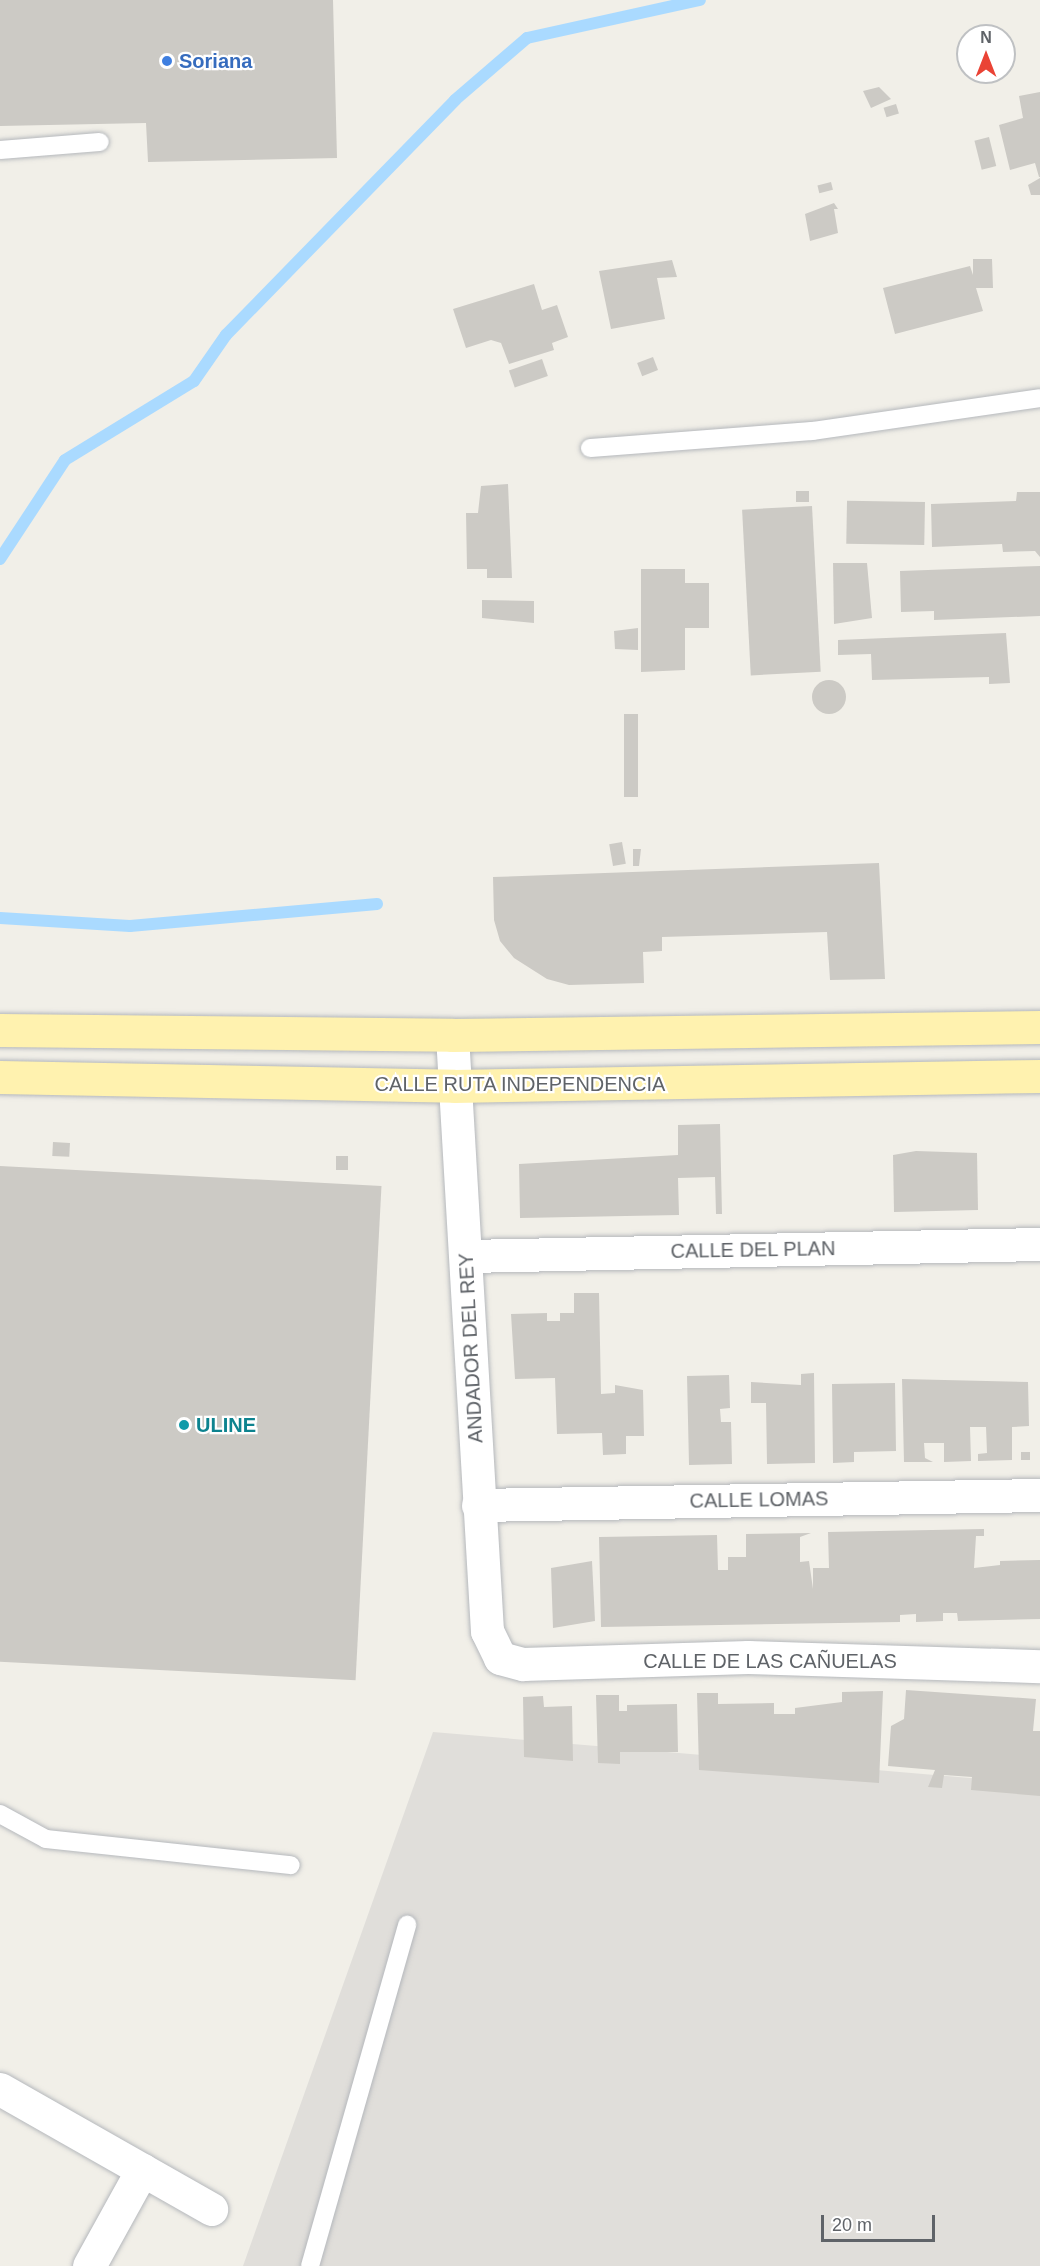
<!DOCTYPE html>
<html>
<head>
<meta charset="utf-8">
<style>
  body { margin:0 }
  #map { position:relative; width:1040px; height:2266px; overflow:hidden; background:#f1efe8; font-family:Arial,sans-serif }
  div>[style] { position:absolute }
  [style*='--x'] { left:calc(var(--x)*1px); top:calc(var(--y)*1px); width:calc(var(--w)*1px); rotate:calc(var(--a)*1deg) }
  .industrial>* { inset:0; background:#e0deda }
  .stream>* { height:12px; margin:-6px; padding:0 6px; transform-origin:6px; border-radius:6px; background:#aadaff }
  .building>* { inset:0; background:#cccac5; transform-origin:0 0 }
  .round { border-radius:50% }
  .roads { filter:drop-shadow(0 0 2px #b5b8bc) drop-shadow(0 0 2px #b5b8bc) }
  .service>* { height:18px; margin:-9px; padding:0 9px; transform-origin:9px; border-radius:9px; background:#fff }
  .minor>* { height:33px; margin:-16.5px; padding:0 16.5px; transform-origin:16.5px; border-radius:16.5px; background:#fff }
  .primary>* { height:33px; margin:-16.5px; padding:0 16.5px; transform-origin:16.5px; border-radius:16.5px; background:#fff2af }
  .dots>* { width:16px; height:16px; translate:-50% -50%; box-sizing:border-box; border:3px solid #fff; border-radius:50% }
  span { translate:-50% -50%; white-space:nowrap; text-align:center; line-height:1.15; -webkit-text-stroke:4.5px #fff; paint-order:stroke }
  .shop-label { font-size:20px; color:#366cbe; font-weight:700 }
  .left { translate:0 -50%; text-align:left }
  .street-label { font-size:20px; color:#5f6368 }
  .culture-label { font-size:20px; color:#0d838f; font-weight:700 }
  .north { position:absolute; left:956px; top:24px; width:60px; height:60px; box-sizing:border-box; background:#fff; border:2px solid #bfc1c3; border-radius:50%; rotate:0deg; font-size:16px; font-weight:700; line-height:24px; text-align:center; color:#5f6368 }
  .north::after { content:''; display:block; margin:auto; width:21px; height:27px; background:#ea4335; clip-path:polygon(50% 0,100% 100%,50% 72%,0 100%) }
  .scale { position:absolute; left:821px; top:2215px; width:114px; height:27px; box-sizing:border-box; border:3px solid #5f6368; border-top:0; padding-left:8px; font-size:18px; line-height:21px; white-space:nowrap; color:#5f6368; -webkit-text-stroke:4px #fff; paint-order:stroke }
</style>
</head>
<body>
<div id="map">
  <div class="industrial">
    <div style="clip-path:polygon(433px 1732px,1040px 1784px,1040px 2266px,243px 2266px)"></div>
  </div>
  <div class="stream">
    <div style="--x:0;--y:559;--w:118;--a:-56.7"></div>
    <div style="--x:65;--y:460;--w:151;--a:-31.5"></div>
    <div style="--x:194;--y:381;--w:56;--a:-55.2"></div>
    <div style="--x:226;--y:335;--w:328;--a:-45.7"></div>
    <div style="--x:455;--y:100;--w:95;--a:-40.7"></div>
    <div style="--x:527;--y:38;--w:177;--a:-12.4"></div>
    <div style="--x:0;--y:918;--w:130;--a:3.5"></div>
    <div style="--x:130;--y:926;--w:248;--a:-5.1"></div>
  </div>
  <div class="building">
    <div style="clip-path:polygon(0 0,333px 0,337px 158px,148px 162px,146px 123px,0 126px)"></div>
    <div style="clip-path:polygon(879px 87px,891px 99px,871px 108px,863px 91px)"></div>
    <div style="clip-path:polygon(1040px 92px,1040px 177px,1039px 177px,1035px 163px,1010px 170px,999px 125px,1023px 118px,1019px 96px)"></div>
    <div style="left:896px;top:104px;width:10px;height:13px;rotate:73deg"></div>
    <div style="left:989px;top:137px;width:30px;height:15px;rotate:76deg"></div>
    <div style="clip-path:polygon(1040px 178px,1040px 195px,1031px 195px,1028px 185px)"></div>
    <div style="left:831px;top:182px;width:8px;height:14px;rotate:76deg"></div>
    <div style="clip-path:polygon(834px 203px,838px 209px,834px 209px,838px 233px,810px 241px,805px 214px)"></div>
    <div style="clip-path:polygon(973px 259px,992px 259px,993px 288px,976px 288px,983px 311px,895px 334px,883px 288px,970px 266px,973px 275px)"></div>
    <div style="clip-path:polygon(672px 260px,677px 277px,657px 278px,665px 319px,611px 329px,599px 271px)"></div>
    <div style="clip-path:polygon(534px 284px,542px 310px,557px 305px,568px 337px,552px 343px,554px 350px,509px 364px,501px 343px,491px 340px,466px 348px,453px 309px)"></div>
    <div style="left:653px;top:357px;width:14px;height:17px;rotate:69deg"></div>
    <div style="left:542px;top:359px;width:18px;height:35px;rotate:71deg"></div>
    <div style="clip-path:polygon(508px 484px,512px 578px,487px 578px,487px 569px,467px 569px,466px 513px,478px 513px,481px 486px)"></div>
    <div style="left:796px;top:491px;width:13px;height:11px"></div>
    <div style="clip-path:polygon(1017px 492px,1040px 492px,1040px 557px,1035px 551px,1003px 552px,1002px 544px,932px 547px,931px 504px,1016px 501px)"></div>
    <div style="left:925px;top:502px;width:43px;height:78px;rotate:91deg"></div>
    <div style="left:812px;top:506px;width:166px;height:70px;rotate:87deg"></div>
    <div style="clip-path:polygon(833px 563px,867px 563px,872px 618px,834px 624px)"></div>
    <div style="clip-path:polygon(1040px 566px,1040px 616px,934px 620px,934px 611px,901px 612px,900px 571px)"></div>
    <div style="clip-path:polygon(641px 569px,685px 569px,685px 583px,709px 583px,709px 628px,685px 628px,685px 670px,641px 672px)"></div>
    <div style="clip-path:polygon(482px 600px,534px 601px,534px 623px,482px 618px)"></div>
    <div style="clip-path:polygon(638px 628px,638px 650px,615px 649px,614px 631px)"></div>
    <div style="clip-path:polygon(1006px 633px,1010px 683px,989px 684px,989px 677px,872px 680px,871px 654px,838px 655px,838px 640px)"></div>
    <div class="round" style="left:812px;top:680px;width:34px;height:34px"></div>
    <div style="left:624px;top:714px;width:14px;height:83px"></div>
    <div style="left:622px;top:842px;width:22px;height:13px;rotate:80deg"></div>
    <div style="clip-path:polygon(633px 849px,641px 849px,639px 866px,633px 866px)"></div>
    <div style="clip-path:polygon(879px 863px,885px 979px,830px 980px,827px 932px,662px 937px,662px 951px,643px 952px,644px 983px,569px 985px,547px 979px,514px 958px,500px 941px,494px 920px,493px 877px)"></div>
    <div style="clip-path:polygon(720px 1124px,722px 1214px,716px 1214px,715px 1177px,678px 1178px,679px 1215px,520px 1218px,519px 1164px,678px 1155px,678px 1125px)"></div>
    <div style="left:53px;top:1142px;width:17px;height:14px;rotate:3deg"></div>
    <div style="clip-path:polygon(916px 1151px,977px 1153px,978px 1210px,894px 1212px,893px 1155px)"></div>
    <div style="left:336px;top:1156px;width:12px;height:14px"></div>
    <div style="left:0;top:1166px;width:382px;height:495px;rotate:3deg"></div>
    <div style="clip-path:polygon(574px 1293px,599px 1293px,601px 1394px,615px 1393px,615px 1385px,643px 1390px,644px 1436px,626px 1436px,626px 1454px,603px 1455px,602px 1433px,557px 1434px,555px 1378px,515px 1379px,511px 1314px,547px 1313px,547px 1321px,560px 1321px,560px 1313px,574px 1313px)"></div>
    <div style="clip-path:polygon(814px 1373px,815px 1463px,767px 1464px,766px 1403px,751px 1403px,751px 1382px,801px 1385px,801px 1374px)"></div>
    <div style="clip-path:polygon(729px 1375px,730px 1408px,720px 1409px,721px 1422px,731px 1422px,732px 1464px,689px 1465px,687px 1376px)"></div>
    <div style="clip-path:polygon(902px 1379px,1028px 1382px,1029px 1426px,1012px 1427px,1012px 1460px,978px 1461px,978px 1454px,987px 1453px,986px 1427px,970px 1427px,971px 1461px,944px 1462px,944px 1443px,924px 1443px,925px 1458px,933px 1462px,904px 1462px)"></div>
    <div style="clip-path:polygon(895px 1383px,896px 1451px,854px 1452px,854px 1462px,833px 1463px,832px 1384px)"></div>
    <div style="left:1021px;top:1452px;width:9px;height:8px"></div>
    <div style="clip-path:polygon(984px 1529px,984px 1536px,976px 1536px,974px 1568px,1000px 1565px,1000px 1561px,1040px 1560px,1040px 1619px,958px 1621px,957px 1613px,943px 1613px,943px 1621px,916px 1622px,916px 1614px,900px 1615px,900px 1622px,601px 1627px,599px 1537px,717px 1535px,718px 1570px,728px 1570px,728px 1557px,746px 1557px,746px 1534px,811px 1533px,800px 1537px,800px 1562px,809px 1561px,813px 1589px,813px 1568px,829px 1568px,828px 1532px)"></div>
    <div style="clip-path:polygon(592px 1561px,595px 1621px,553px 1628px,551px 1568px)"></div>
    <div style="clip-path:polygon(906px 1690px,1036px 1699px,1033px 1731px,1040px 1731px,1040px 1796px,971px 1790px,972px 1777px,944px 1775px,942px 1788px,928px 1787px,935px 1770px,888px 1766px,891px 1726px,904px 1719px)"></div>
    <div style="clip-path:polygon(883px 1691px,879px 1783px,699px 1770px,697px 1693px,718px 1693px,718px 1704px,774px 1703px,774px 1714px,795px 1714px,795px 1708px,842px 1702px,842px 1692px)"></div>
    <div style="clip-path:polygon(596px 1695px,619px 1695px,619px 1711px,627px 1711px,627px 1705px,677px 1704px,678px 1752px,620px 1752px,620px 1764px,598px 1763px)"></div>
    <div style="clip-path:polygon(543px 1696px,544px 1707px,572px 1706px,573px 1761px,524px 1757px,523px 1697px)"></div>
  </div>
  <div class="roads">
    <div class="service">
      <div style="--x:0;--y:150;--w:100;--a:-4.6"></div>
      <div style="--x:590;--y:448;--w:223;--a:-4.4"></div>
      <div style="--x:812;--y:431;--w:230;--a:-8.2"></div>
      <div style="--x:0;--y:1814;--w:52;--a:28.5"></div>
      <div style="--x:46;--y:1839;--w:246;--a:6.1"></div>
      <div style="--x:310;--y:2266;--w:355;--a:-74.1"></div>
    </div>
    <div class="minor">
      <div style="--x:452;--y:1035;--w:597;--a:86.64"></div>
      <div style="--x:487;--y:1631;--w:30;--a:64"></div>
      <div style="--x:500;--y:1658;--w:24;--a:15"></div>
      <div style="--x:523;--y:1664;--w:225;--a:-1.8"></div>
      <div style="--x:748;--y:1657;--w:292;--a:1.8"></div>
      <div style="--x:467;--y:1256;--w:573;--a:-1.2"></div>
      <div style="--x:478;--y:1505;--w:562;--a:-1.02"></div>
      <div style="--x:0;--y:2089;--w:243;--a:29.6"></div>
      <div style="--x:89;--y:2266;--w:110;--a:-61.1"></div>
    </div>
    <div class="primary">
      <div style="--x:0;--y:1030;--w:452;--a:0.6"></div>
      <div style="--x:452;--y:1035;--w:588;--a:-0.78"></div>
      <div style="--x:0;--y:1077;--w:454;--a:1.1"></div>
      <div style="--x:454;--y:1086;--w:586;--a:-0.98"></div>
    </div>
  </div>
  <div class="dots">
    <div style="left:167px;top:61px;background:#3f7fe0"></div>
    <div style="left:184px;top:1425px;background:#0f9aa8"></div>
  </div>
  <div class="shop-label">
    <span class="left" style="left:179px;top:61px">Soriana</span>
  </div>
  <div class="street-label">
    <span style="left:520px;top:1084px">CALLE RUTA INDEPENDENCIA</span>
    <span style="left:753px;top:1250px;rotate:-1deg">CALLE DEL PLAN</span>
    <span style="left:471px;top:1348px;rotate:-93deg">ANDADOR DEL REY</span>
    <span style="left:759px;top:1500px;rotate:-1deg">CALLE LOMAS</span>
    <span style="left:770px;top:1661px">CALLE DE LAS CAÑUELAS</span>
  </div>
  <div class="culture-label">
    <span class="left" style="left:196px;top:1425px">ULINE</span>
  </div>
  <div class="north">N</div>
  <div class="scale">20 m</div>
</div>
</body>
</html>
